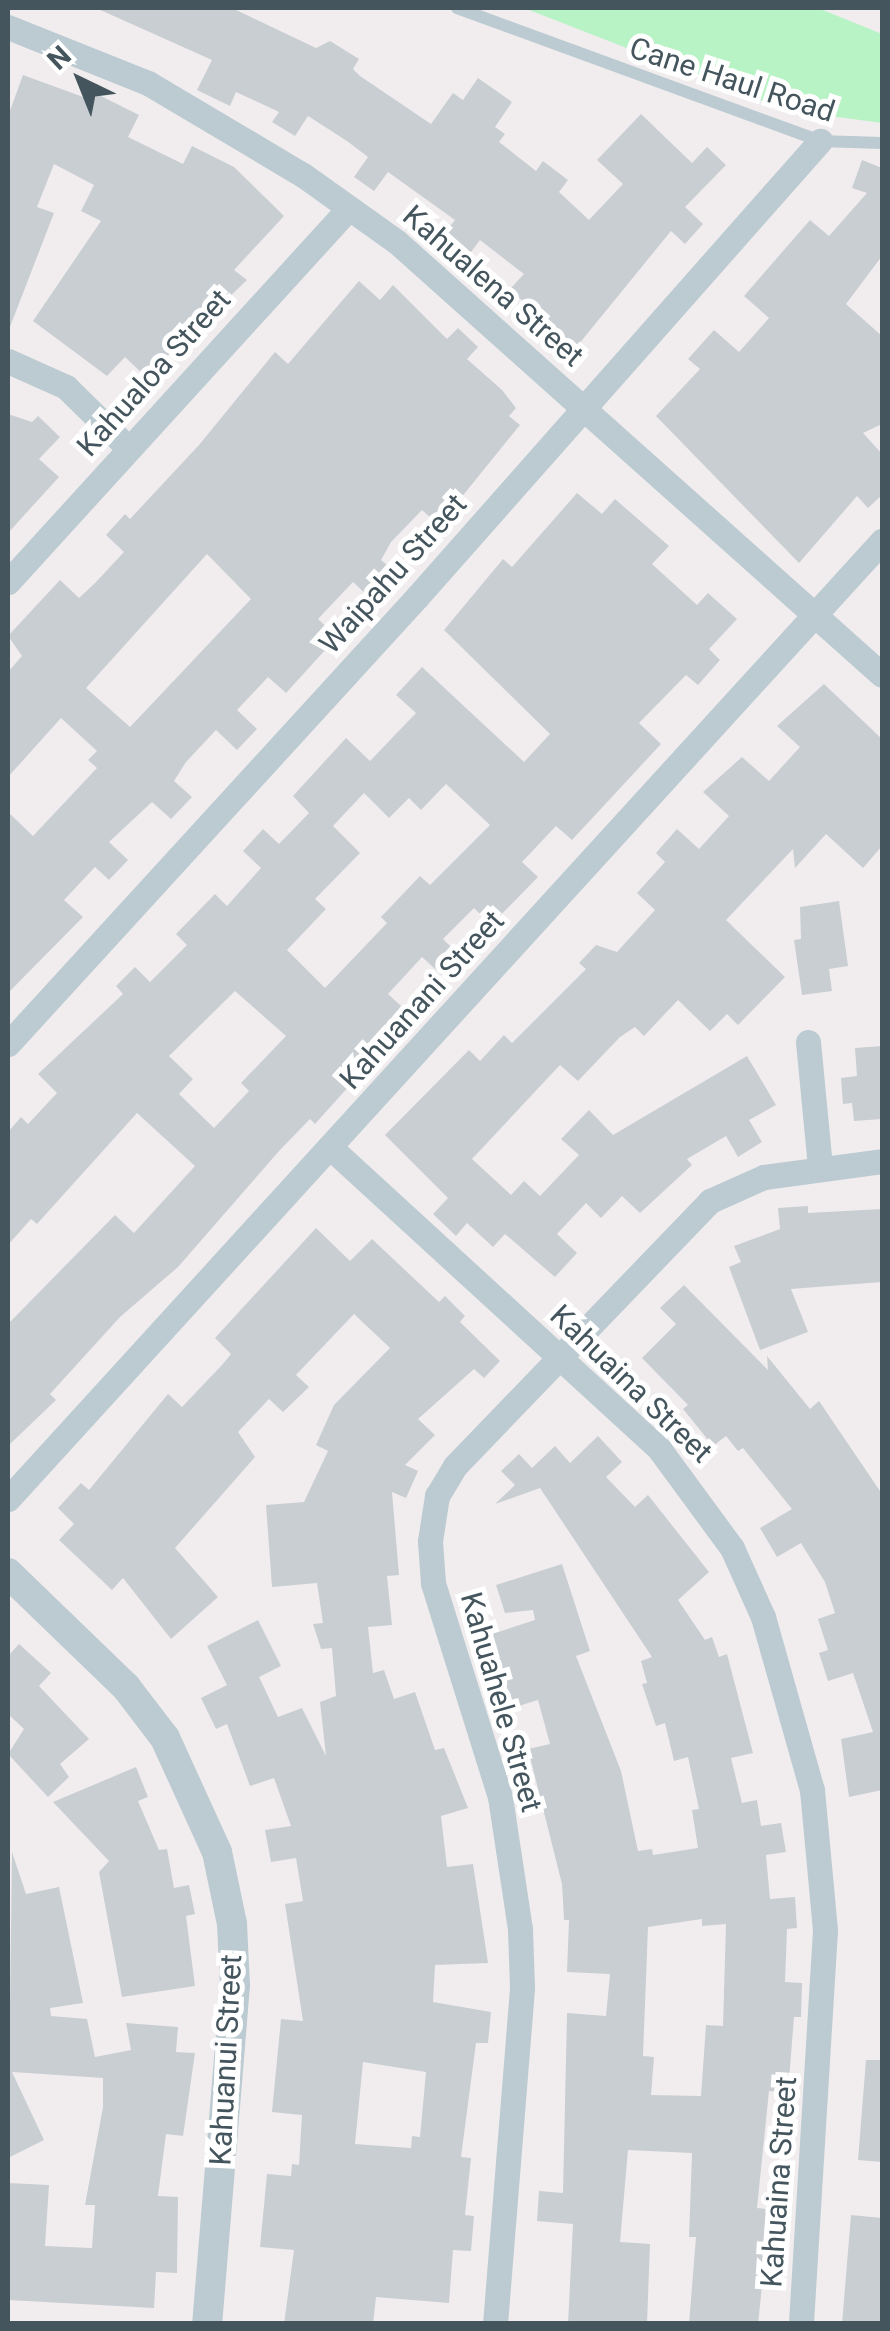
<!DOCTYPE html>
<html>
<head>
<meta charset="utf-8">
<style>
  body { margin:0 }
  #map { position:relative; width:890px; height:2331px; overflow:hidden; background:#f1edee; font-family:Roboto,sans-serif }
  div>[style] { position:absolute }
  [style*='--x'] { left:calc(var(--x)*1px); top:calc(var(--y)*1px); width:calc(var(--w)*1px); rotate:calc(var(--a)*1deg) }
  .green>* { inset:0; background:#b7f3c5 }
  .building>* { inset:0; background:#c9ced3 }
  .service>* { height:12px; margin:-6px; padding:0 6px; transform-origin:6px; border-radius:6px; background:#bccbd1 }
  .minor>* { height:25px; margin:-12.5px; padding:0 12.5px; transform-origin:12.5px; border-radius:12.5px; background:#bccbd1 }
  .tertiary>* { height:30px; margin:-15px; padding:0 15px; transform-origin:15px; border-radius:15px; background:#bccbd1 }
  span { translate:-50% -50%; white-space:nowrap; text-align:center; line-height:1.15; -webkit-text-stroke:10px #fff; paint-order:stroke }
  .street-label { font-size:30px; color:#44555d }
  .frame { position:absolute; inset:0; border:10px solid #44555d; pointer-events:none }
  .north { position:absolute; left:30px; top:30px; width:100px; height:100px; -webkit-text-stroke:8px #fff; paint-order:stroke; rotate:317deg; font-size:28px; font-weight:700; line-height:40px; text-align:center; color:#44555d }
  .north::after { content:''; display:block; margin:auto; width:35px; height:45px; background:#44555d; clip-path:polygon(50% 0,100% 100%,50% 72%,0 100%) }
</style>
</head>
<body>
<div id="map">
  <div class="green">
    <div style="clip-path:polygon(524px 8px,818px 8px,882px 34px,882px 123px,786px 110px)"></div>
  </div>
  <div class="building">
    <div style="clip-path:polygon(96px 8px,232px 8px,316px 48px,330px 41px,359px 59px,353px 69px,360px 76px,431px 124px,453px 93px,463px 100px,478px 78px,512px 102px,495px 127px,505px 134px,499px 142px,536px 171px,543px 161px,568px 180px,559px 192px,589px 220px,623px 184px,597px 160px,641px 114px,692px 163px,707px 147px,726px 165px,685px 207px,703px 224px,685px 244px,671px 231px,574px 350px,510px 289px,524px 274px,480px 240px,468px 256px,442px 236px,455px 220px,388px 172px,374px 191px,354px 177px,368px 157px,347px 141px,308px 116px,295px 136px,272px 122px,279px 112px,236px 92px,230px 106px,197px 90px,212px 60px)"></div>
    <div style="clip-path:polygon(23px 75px,94px 101px,97px 94px,139px 115px,128px 137px,183px 164px,192px 146px,234px 167px,284px 216px,234px 270px,247px 280px,146px 377px,125px 357px,107px 376px,33px 321px,101px 221px,81px 211px,94px 185px,54px 164px,37px 207px,54px 213px,8px 332px,8px 116px)"></div>
    <div style="clip-path:polygon(862px 160px,882px 168px,882px 256px,846px 304px,882px 336px,882px 424px,863px 433px,882px 454px,882px 495px,868px 508px,857px 496px,799px 563px,656px 416px,700px 369px,688px 359px,714px 330px,739px 352px,769px 318px,744px 296px,810px 220px,829px 236px,867px 193px,852px 188px)"></div>
    <div style="clip-path:polygon(evenodd,359px 281px,380px 300px,393px 285px,447px 339px,458px 328px,478px 347px,467px 359px,502px 390px,516px 408px,509px 416px,520px 425px,439px 525px,422px 510px,391px 542px,381px 560px,392px 569px,368px 596px,353px 582px,318px 619px,337px 637px,286px 693px,268px 677px,237px 710px,257px 729px,237px 750px,216px 730px,186px 762px,174px 781px,192px 797px,171px 819px,152px 802px,109px 842px,128px 860px,109px 880px,95px 867px,64px 900px,83px 917px,8px 993px,8px 812px,33px 836px,97px 768px,88px 760px,97px 751px,61px 718px,8px 777px,8px 672px,22px 656px,8px 636px,60px 580px,79px 598px,95px 583px,124px 552px,106px 535px,125px 514px,130px 519px,199px 445px,275px 352px,288px 364px,359px 281px,207px 554px,251px 599px,130px 727px,86px 688px,207px 554px)"></div>
    <div style="clip-path:polygon(8px 414px,32px 422px,38px 416px,60px 437px,39px 459px,59px 477px,8px 533px)"></div>
    <div style="clip-path:polygon(evenodd,577px 493px,602px 514px,615px 499px,669px 546px,652px 564px,697px 605px,708px 593px,737px 619px,709px 649px,720px 660px,698px 685px,686px 675px,639px 723px,661px 744px,572px 840px,556px 826px,522px 862px,538px 877px,491px 925px,474px 908px,443px 939px,463px 959px,445px 978px,422px 957px,388px 994px,412px 1016px,315px 1124px,310px 1119px,279px 1151px,178px 1267px,120px 1317px,50px 1394px,56px 1400px,8px 1446px,8px 1324px,115px 1215px,134px 1233px,195px 1166px,137px 1113px,37px 1224px,31px 1219px,8px 1245px,8px 1132px,21px 1117px,28px 1124px,57px 1093px,38px 1074px,123px 994px,116px 986px,135px 967px,150px 982px,187px 945px,176px 934px,215px 894px,227px 906px,261px 868px,243px 851px,263px 829px,279px 844px,309px 813px,293px 796px,346px 738px,370px 761px,416px 713px,396px 695px,422px 667px,524px 762px,550px 734px,444px 630px,503px 559px,512px 567px,577px 493px,446px 784px,490px 825px,430px 885px,420px 876px,381px 917px,387px 923px,325px 988px,287px 950px,326px 909px,315px 899px,360px 853px,333px 826px,364px 793px,389px 818px,409px 798px,421px 810px,446px 784px,577px 493px,235px 991px,286px 1036px,241px 1083px,249px 1091px,214px 1128px,179px 1094px,193px 1079px,169px 1056px,235px 991px)"></div>
    <div style="clip-path:polygon(824px 684px,882px 739px,882px 846px,863px 868px,826px 834px,795px 868px,793px 849px,726px 920px,785px 977px,738px 1025px,727px 1014px,710px 1031px,678px 1000px,644px 1036px,635px 1027px,620px 1037px,578px 1081px,560px 1065px,472px 1159px,511px 1195px,524px 1181px,540px 1196px,579px 1155px,561px 1139px,589px 1110px,613px 1135px,747px 1056px,776px 1105px,749px 1120px,762px 1142px,738px 1157px,726px 1136px,687px 1159px,692px 1165px,640px 1213px,622px 1196px,601px 1218px,586px 1203px,557px 1234px,577px 1253px,555px 1277px,505px 1234px,493px 1247px,467px 1223px,456px 1236px,433px 1214px,448px 1198px,385px 1135px,469px 1050px,480px 1061px,504px 1035px,512px 1043px,586px 969px,579px 963px,596px 945px,617px 952px,655px 910px,637px 893px,665px 862px,656px 853px,677px 829px,699px 849px,729px 816px,703px 792px,742px 757px,769px 781px,800px 747px,777px 726px)"></div>
    <div style="clip-path:polygon(839px 901px,848px 966px,829px 969px,832px 991px,802px 995px,794px 940px,801px 939px,800px 907px)"></div>
    <div style="clip-path:polygon(882px 1046px,882px 1119px,854px 1121px,852px 1103px,843px 1104px,841px 1078px,857px 1076px,855px 1048px)"></div>
    <div style="clip-path:polygon(808px 1206px,808px 1213px,882px 1209px,882px 1282px,791px 1289px,808px 1332px,760px 1350px,729px 1267px,741px 1262px,734px 1246px,780px 1229px,778px 1208px)"></div>
    <div style="clip-path:polygon(evenodd,316px 1228px,350px 1261px,372px 1239px,439px 1302px,445px 1296px,465px 1316px,460px 1322px,500px 1361px,484px 1378px,474px 1369px,418px 1419px,435px 1435px,405px 1465px,418px 1471px,406px 1498px,392px 1492px,399px 1575px,387px 1576px,392px 1625px,368px 1627px,373px 1673px,384px 1670px,394px 1699px,415px 1692px,435px 1750px,444px 1748px,468px 1808px,441px 1816px,447px 1867px,473px 1864px,488px 1963px,435px 1965px,433px 2002px,491px 2012px,488px 2043px,476px 2043px,461px 2157px,471px 2158px,465px 2215px,474px 2216px,471px 2251px,453px 2250px,449px 2303px,376px 2297px,373px 2324px,284px 2324px,294px 2250px,260px 2247px,267px 2174px,291px 2176px,292px 2164px,299px 2165px,302px 2115px,272px 2112px,281px 2019px,303px 2021px,285px 1904px,303px 1901px,296px 1858px,271px 1862px,265px 1830px,291px 1826px,274px 1778px,250px 1786px,227px 1724px,216px 1729px,201px 1698px,227px 1685px,207px 1646px,258px 1620px,281px 1666px,259px 1677px,278px 1717px,302px 1708px,326px 1756px,320px 1702px,336px 1696px,332px 1648px,321px 1649px,313px 1624px,323px 1623px,317px 1583px,272px 1587px,266px 1505px,304px 1502px,328px 1451px,316px 1445px,334px 1405px,390px 1348px,354px 1314px,296px 1375px,309px 1387px,283px 1412px,269px 1399px,238px 1432px,255px 1457px,175px 1548px,218px 1597px,171px 1639px,123px 1578px,112px 1590px,59px 1540px,74px 1524px,58px 1508px,81px 1483px,89px 1490px,168px 1394px,182px 1407px,222px 1365px,231px 1354px,215px 1338px,316px 1228px,363px 2062px,426px 2072px,420px 2137px,412px 2136px,411px 2148px,355px 2144px,363px 2062px)"></div>
    <div style="clip-path:polygon(684px 1285px,768px 1370px,767px 1356px,810px 1409px,819px 1401px,882px 1494px,882px 1790px,849px 1797px,841px 1739px,873px 1732px,853px 1673px,828px 1681px,819px 1653px,828px 1650px,818px 1619px,835px 1613px,825px 1582px,801px 1543px,777px 1557px,760px 1528px,792px 1509px,743px 1448px,738px 1451px,726px 1436px,713px 1446px,683px 1409px,688px 1405px,642px 1358px,676px 1324px,660px 1308px)"></div>
    <div style="clip-path:polygon(evenodd,598px 1436px,622px 1462px,606px 1477px,635px 1507px,648px 1495px,709px 1572px,678px 1600px,705px 1640px,712px 1637px,719px 1657px,727px 1654px,753px 1753px,731px 1758px,742px 1803px,757px 1800px,761px 1826px,781px 1823px,786px 1852px,766px 1855px,770px 1899px,795px 1897px,797px 1928px,787px 1929px,785px 1982px,802px 1983px,801px 2017px,794px 2017px,788px 2093px,769px 2091px,757px 2208px,766px 2209px,762px 2256px,777px 2257px,774px 2287px,762px 2286px,758px 2324px,689px 2324px,696px 2237px,689px 2237px,692px 2153px,628px 2150px,620px 2242px,650px 2244px,647px 2324px,568px 2324px,573px 2224px,537px 2221px,539px 2191px,563px 2193px,567px 2013px,606px 2016px,610px 1974px,567px 1972px,569px 1920px,564px 1920px,562px 1884px,528px 1749px,550px 1744px,538px 1700px,515px 1707px,486px 1636px,535px 1620px,533px 1610px,505px 1613px,496px 1585px,562px 1564px,590px 1651px,576px 1656px,621px 1771px,638px 1851px,652px 1849px,653px 1855px,698px 1848px,692px 1810px,699px 1809px,688px 1757px,674px 1761px,665px 1723px,656px 1726px,642px 1684px,647px 1683px,641px 1661px,652px 1657px,540px 1488px,495px 1504px,515px 1485px,501px 1471px,519px 1454px,532px 1468px,555px 1446px,570px 1463px,598px 1436px,702px 1919px,702px 1926px,726px 1924px,723px 2026px,706px 2025px,701px 2096px,651px 2095px,654px 2057px,643px 2056px,648px 1927px,702px 1919px)"></div>
    <div style="clip-path:polygon(19px 1644px,51px 1673px,39px 1686px,89px 1739px,60px 1764px,69px 1777px,48px 1797px,8px 1754px,24px 1729px,8px 1714px,8px 1656px)"></div>
    <div style="clip-path:polygon(136px 1767px,148px 1797px,138px 1801px,159px 1850px,167px 1849px,174px 1888px,189px 1885px,195px 1914px,186px 1916px,195px 1986px,122px 1997px,99px 1872px,109px 1861px,53px 1802px)"></div>
    <div style="clip-path:polygon(12px 1852px,26px 1894px,59px 1887px,83px 2003px,50px 2008px,51px 2016px,87px 2019px,95px 2057px,131px 2050px,126px 2023px,178px 2027px,176px 2052px,195px 2053px,183px 2136px,166px 2134px,158px 2196px,178px 2197px,177px 2273px,156px 2272px,154px 2308px,8px 2300px,8px 2183px,49px 2185px,45px 2246px,92px 2248px,95px 2205px,85px 2205px,103px 2107px,103px 2078px,12px 2072px,44px 2140px,8px 2158px)"></div>
    <div style="clip-path:polygon(866px 2060px,882px 2060px,882px 2162px,858px 2160px)"></div>
    <div style="clip-path:polygon(851px 2215px,882px 2218px,882px 2324px,842px 2324px)"></div>
  </div>
  <div class="service">
    <div style="--x:457;--y:8;--w:387;--a:20.1"></div>
    <div style="--x:820;--y:141;--w:62;--a:1.8"></div>
  </div>
  <div class="minor">
    <div style="--x:8;--y:27;--w:151;--a:21.8"></div>
    <div style="--x:148;--y:83;--w:180;--a:30.7"></div>
    <div style="--x:303;--y:175;--w:115;--a:35.5"></div>
    <div style="--x:397;--y:242;--w:650;--a:41.76"></div>
    <div style="--x:8;--y:361;--w:64;--a:24.1"></div>
    <div style="--x:66;--y:387;--w:88;--a:44.5"></div>
    <div style="--x:8;--y:582;--w:506;--a:-47.64"></div>
    <div style="--x:808;--y:1042;--w:125;--a:84.5"></div>
    <div style="--x:8;--y:1044;--w:606;--a:-47.54"></div>
    <div style="--x:417;--y:597;--w:609;--a:-48.53"></div>
    <div style="--x:332;--y:1149;--w:445;--a:42.5"></div>
    <div style="--x:660;--y:1450;--w:122;--a:53.7"></div>
    <div style="--x:732;--y:1548;--w:76;--a:65.8"></div>
    <div style="--x:763;--y:1617;--w:180;--a:74.2"></div>
    <div style="--x:812;--y:1790;--w:141;--a:84.7"></div>
    <div style="--x:825;--y:1930;--w:395;--a:93.5"></div>
    <div style="--x:8;--y:1499;--w:1297;--a:-47.63"></div>
    <div style="--x:495;--y:2324;--w:338;--a:-85.4"></div>
    <div style="--x:522;--y:1987;--w:58;--a:-92"></div>
    <div style="--x:520;--y:1929;--w:134;--a:-98.6"></div>
    <div style="--x:500;--y:1797;--w:224;--a:-107.4"></div>
    <div style="--x:433;--y:1583;--w:42;--a:-94.1"></div>
    <div style="--x:430;--y:1541;--w:46;--a:-81.2"></div>
    <div style="--x:437;--y:1496;--w:35;--a:-59"></div>
    <div style="--x:455;--y:1466;--w:368;--a:-46.1"></div>
    <div style="--x:710;--y:1201;--w:59;--a:-24"></div>
    <div style="--x:764;--y:1177;--w:119;--a:-7.7"></div>
  </div>
  <div class="tertiary">
    <div style="--x:8;--y:1573;--w:164;--a:44"></div>
    <div style="--x:126;--y:1687;--w:64;--a:52.6"></div>
    <div style="--x:165;--y:1738;--w:125;--a:65.5"></div>
    <div style="--x:217;--y:1852;--w:74;--a:78.2"></div>
    <div style="--x:232;--y:1924;--w:61;--a:87.2"></div>
    <div style="--x:235;--y:1985;--w:340;--a:94.7"></div>
  </div>
  <div class="street-label">
    <span style="left:732px;top:80px;rotate:18deg">Cane Haul Road</span>
    <span style="left:493px;top:286px;rotate:41deg">Kahualena Street</span>
    <span style="left:154px;top:373px;rotate:-48deg">Kahualoa Street</span>
    <span style="left:393px;top:574px;rotate:-48deg">Waipahu Street</span>
    <span style="left:422px;top:1000px;rotate:-48deg">Kahuanani Street</span>
    <span style="left:631px;top:1384px;rotate:44deg">Kahuaina Street</span>
    <span style="left:501px;top:1702px;rotate:74deg">Kahuahele Street</span>
    <span style="left:226px;top:2060px;rotate:-87deg">Kahuanui Street</span>
    <span style="left:779px;top:2182px;rotate:-86deg">Kahuaina Street</span>
  </div>
  <div class="frame"></div>
  <div class="north">N</div>
</div>
</body>
</html>
